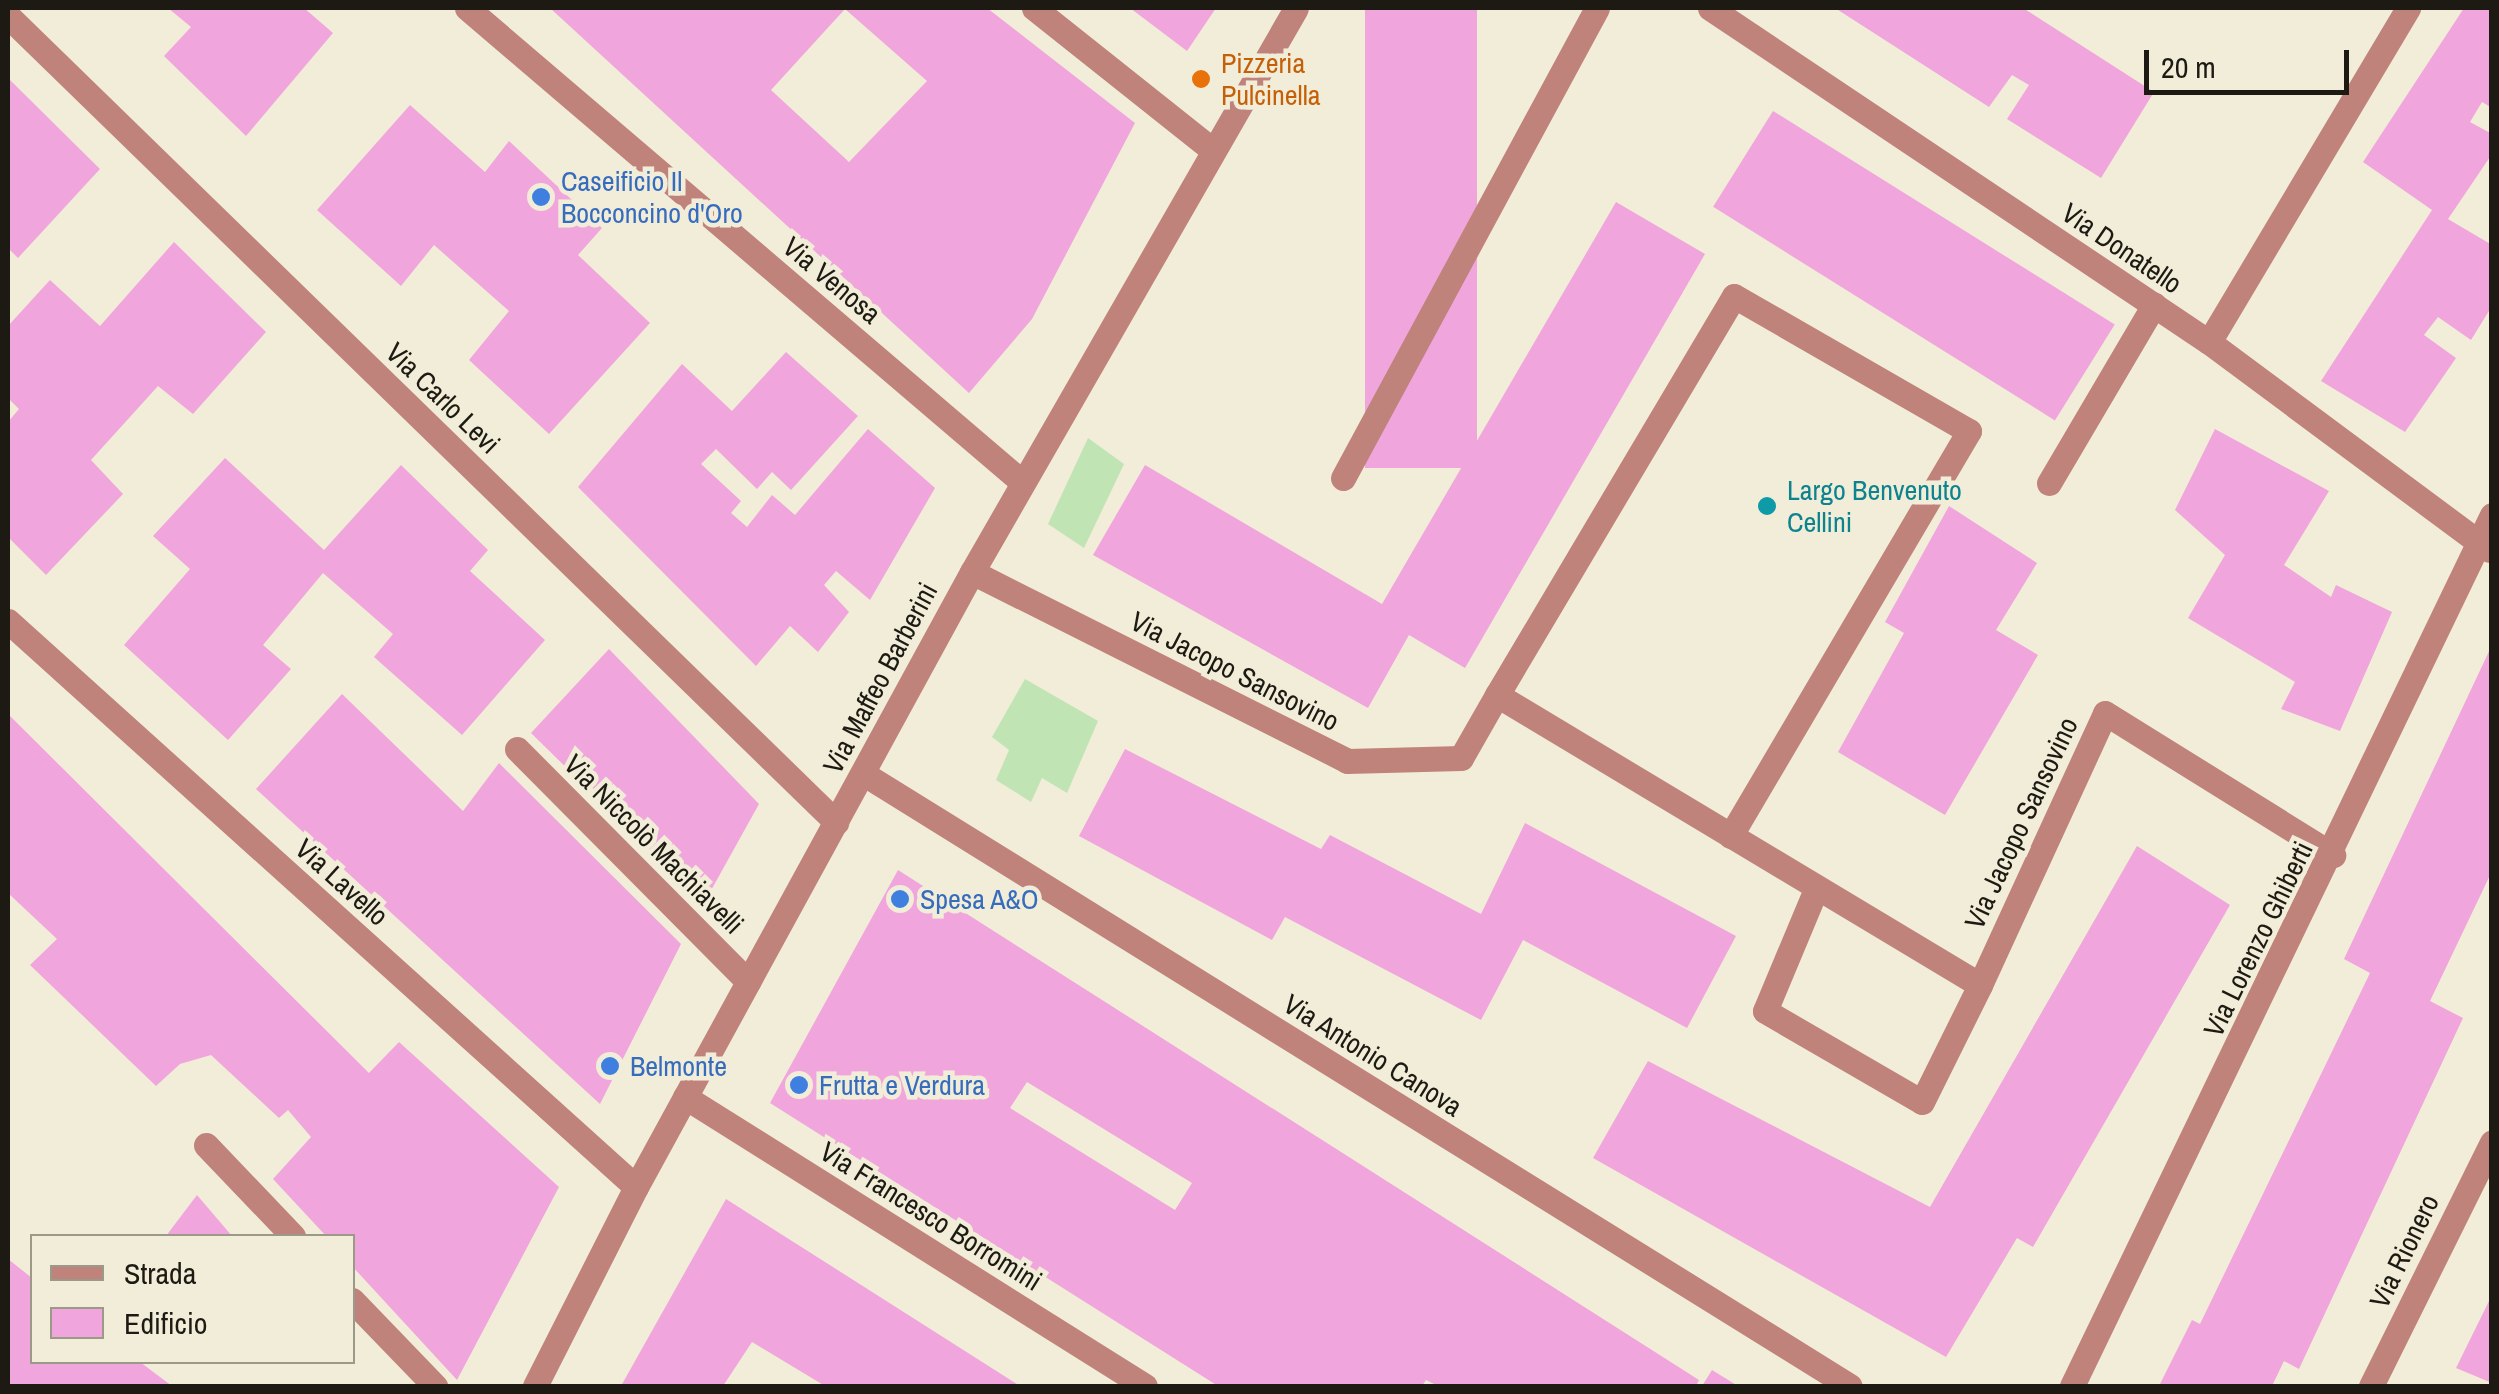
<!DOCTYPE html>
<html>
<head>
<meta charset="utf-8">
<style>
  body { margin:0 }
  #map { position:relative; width:2499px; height:1394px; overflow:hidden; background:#f1edd8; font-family:"Archivo Narrow",sans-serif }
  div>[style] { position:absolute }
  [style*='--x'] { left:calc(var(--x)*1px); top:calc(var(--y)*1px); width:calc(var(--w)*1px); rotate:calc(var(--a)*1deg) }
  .green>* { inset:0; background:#c1e4b4 }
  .building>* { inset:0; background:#f0a6dc; transform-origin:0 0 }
  .service>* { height:25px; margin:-12.5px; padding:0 12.5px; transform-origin:12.5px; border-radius:12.5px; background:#c0837b }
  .minor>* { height:25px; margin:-12.5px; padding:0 12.5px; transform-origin:12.5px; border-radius:12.5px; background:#c0837b }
  .tertiary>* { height:25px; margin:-12.5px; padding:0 12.5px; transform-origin:12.5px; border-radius:12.5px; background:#c0837b }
  .dots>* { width:28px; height:28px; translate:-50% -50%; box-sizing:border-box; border:5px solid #f1edd8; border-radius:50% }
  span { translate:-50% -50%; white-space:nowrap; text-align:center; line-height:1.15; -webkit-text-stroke:9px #f1edd8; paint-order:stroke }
  .food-label { font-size:28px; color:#c56008 }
  .left { translate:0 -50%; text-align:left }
  .shop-label { font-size:28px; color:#366cbe }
  .street-label { font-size:28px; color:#1c1a13 }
  .culture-label { font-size:28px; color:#0d838f }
  .frame { position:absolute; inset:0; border:10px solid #1c1a13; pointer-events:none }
  .legend { position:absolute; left:30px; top:1234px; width:325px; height:130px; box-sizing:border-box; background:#f1edd8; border:2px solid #9c9989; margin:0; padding:12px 18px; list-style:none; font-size:30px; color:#1c1a13 }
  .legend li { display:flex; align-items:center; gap:20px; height:50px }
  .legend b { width:50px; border:2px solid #9c9989 }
  .scale { position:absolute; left:2144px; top:50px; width:205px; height:45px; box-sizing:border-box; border:5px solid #1c1a13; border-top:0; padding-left:12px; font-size:30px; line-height:35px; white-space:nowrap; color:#1c1a13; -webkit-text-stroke:8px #f1edd8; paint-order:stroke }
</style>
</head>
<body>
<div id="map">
  <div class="green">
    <div style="clip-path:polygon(1088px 438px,1124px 464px,1084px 548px,1048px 524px)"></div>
    <div style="clip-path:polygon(1025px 679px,1098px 721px,1067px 793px,1042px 778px,1031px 802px,996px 780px,1009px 750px,992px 737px)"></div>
  </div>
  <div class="building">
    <div style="clip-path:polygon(168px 8px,304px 8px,333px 33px,246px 136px,164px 56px,191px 27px)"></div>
    <div style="clip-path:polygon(evenodd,550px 8px,987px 8px,1135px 123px,1032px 319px,969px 393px,550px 8px,845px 9px,927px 81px,849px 162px,771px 90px,845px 9px)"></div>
    <div style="clip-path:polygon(1130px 8px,1216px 8px,1187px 51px)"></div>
    <div style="left:1365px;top:8px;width:112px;height:460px"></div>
    <div style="clip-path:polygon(1835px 8px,2023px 8px,2154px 92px,2101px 178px,2007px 119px,2029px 85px,2012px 75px,1989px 107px)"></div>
    <div style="clip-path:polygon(2464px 8px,2492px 8px,2492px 108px,2482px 102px,2470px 122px,2492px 134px,2492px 154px,2448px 219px,2492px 245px,2492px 306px,2471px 340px,2438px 317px,2424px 335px,2456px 358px,2405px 432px,2321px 381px,2432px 210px,2363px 162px)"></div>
    <div style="clip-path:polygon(10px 80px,100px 169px,18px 258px,8px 248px)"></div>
    <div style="clip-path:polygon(410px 105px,485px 172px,509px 141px,602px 228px,578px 255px,650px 323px,549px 434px,469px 360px,509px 311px,434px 245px,401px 286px,317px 210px)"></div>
    <div style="left:1773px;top:111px;width:403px;height:113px;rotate:32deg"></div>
    <div style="clip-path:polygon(1616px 202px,1705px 254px,1465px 668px,1409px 635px,1368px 708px,1093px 555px,1145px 465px,1382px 604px)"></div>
    <div style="clip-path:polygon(174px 242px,266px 332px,193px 414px,158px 386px,91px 460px,123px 494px,46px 575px,8px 537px,8px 422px,19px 409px,8px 398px,8px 326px,50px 280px,100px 326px)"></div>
    <div style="clip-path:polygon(786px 352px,858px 416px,791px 490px,772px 472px,757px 489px,716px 449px,701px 464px,741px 501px,731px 513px,747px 527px,772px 495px,795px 515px,868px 429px,935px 488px,870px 600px,836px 571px,824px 585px,849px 612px,818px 652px,790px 626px,756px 666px,578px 487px,682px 364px,732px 411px)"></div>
    <div style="clip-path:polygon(2215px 429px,2329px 491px,2284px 565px,2331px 597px,2336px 585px,2392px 612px,2340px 731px,2281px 709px,2295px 682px,2188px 618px,2225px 555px,2175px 510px)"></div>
    <div style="clip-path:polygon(225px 458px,324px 550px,401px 465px,488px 550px,470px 571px,545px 640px,462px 735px,374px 657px,393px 634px,323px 573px,263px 645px,291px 669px,228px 740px,124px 645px,190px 569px,153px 536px)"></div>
    <div style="clip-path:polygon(1949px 506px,2037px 563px,1996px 630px,2038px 655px,1945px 815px,1838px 752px,1904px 633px,1885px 622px)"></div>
    <div style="clip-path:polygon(2492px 645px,2492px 871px,2430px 1001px,2463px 1018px,2299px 1369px,2284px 1361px,2272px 1386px,2159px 1386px,2192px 1320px,2200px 1324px,2370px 973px,2344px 959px)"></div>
    <div style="clip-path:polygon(609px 649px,759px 804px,704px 903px,531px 733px)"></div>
    <div style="clip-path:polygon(342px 694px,463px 811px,499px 763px,681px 944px,600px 1104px,256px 789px)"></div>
    <div style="clip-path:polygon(8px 714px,369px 1073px,399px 1042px,559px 1187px,457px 1380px,352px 1266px,352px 1236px,326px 1236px,273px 1179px,311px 1137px,288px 1110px,279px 1118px,211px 1055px,180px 1064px,156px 1086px,30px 965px,57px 939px,8px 893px)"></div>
    <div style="clip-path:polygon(1125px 749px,1321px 849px,1330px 835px,1481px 914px,1525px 823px,1736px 936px,1687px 1028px,1523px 940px,1481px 1020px,1285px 917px,1272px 940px,1079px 836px)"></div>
    <div style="clip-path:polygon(2137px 846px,2230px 905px,2033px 1247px,2017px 1238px,1946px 1357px,1593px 1158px,1648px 1061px,1930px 1207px)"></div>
    <div style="clip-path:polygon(evenodd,898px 870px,1699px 1380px,1696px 1386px,1438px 1386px,1426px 1380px,1422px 1386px,1218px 1386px,770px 1103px,898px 870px,1027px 1082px,1192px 1183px,1175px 1210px,1010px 1108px,1027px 1082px)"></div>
    <div style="clip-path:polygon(197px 1195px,232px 1236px,166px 1236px)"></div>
    <div style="clip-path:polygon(726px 1199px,1020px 1386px,825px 1386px,752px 1342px,723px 1386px,621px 1386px)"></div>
    <div style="clip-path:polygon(8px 1259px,32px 1278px,32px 1362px,140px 1362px,172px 1386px,8px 1386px)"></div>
    <div style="clip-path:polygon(2492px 1295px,2492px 1383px,2456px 1368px)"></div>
    <div style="clip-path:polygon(1712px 1370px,1738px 1386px,1702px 1386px)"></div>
  </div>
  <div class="service">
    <div style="--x:517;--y:749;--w:328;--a:45.2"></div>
  </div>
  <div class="minor">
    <div style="--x:467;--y:8;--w:730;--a:40.5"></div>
    <div style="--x:1034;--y:8;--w:225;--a:38.5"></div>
    <div style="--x:1710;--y:8;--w:600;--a:33.8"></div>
    <div style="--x:2209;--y:342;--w:349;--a:36.6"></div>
    <div style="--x:8;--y:16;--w:1156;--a:44.23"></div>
    <div style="--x:2209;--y:342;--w:389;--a:-59.2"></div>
    <div style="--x:1343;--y:478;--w:534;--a:-61.61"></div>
    <div style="--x:2049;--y:483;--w:207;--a:-59.5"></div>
    <div style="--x:972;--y:572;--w:420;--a:26.7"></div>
    <div style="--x:1347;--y:761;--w:114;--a:-1.5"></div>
    <div style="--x:1461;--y:758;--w:73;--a:-60.3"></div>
    <div style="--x:1497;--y:695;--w:563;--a:30.98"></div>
    <div style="--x:1980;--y:985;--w:299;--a:-65.3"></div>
    <div style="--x:2105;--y:713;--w:269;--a:31.9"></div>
    <div style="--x:8;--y:621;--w:845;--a:42.03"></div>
    <div style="--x:1497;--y:695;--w:464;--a:-59.3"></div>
    <div style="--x:1734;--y:296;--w:271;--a:29.9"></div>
    <div style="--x:1969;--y:431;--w:470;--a:120.5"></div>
    <div style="--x:864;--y:774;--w:1160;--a:31.83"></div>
    <div style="--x:1816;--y:889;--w:132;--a:112.7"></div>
    <div style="--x:1765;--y:1011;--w:181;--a:30.1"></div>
    <div style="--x:1922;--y:1102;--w:131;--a:-63.6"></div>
    <div style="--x:685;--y:1097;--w:543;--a:32.14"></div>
    <div style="--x:206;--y:1145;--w:126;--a:46.3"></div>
    <div style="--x:352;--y:1300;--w:120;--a:46"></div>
    <div style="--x:2072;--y:1386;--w:967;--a:-64.26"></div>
    <div style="--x:2371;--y:1386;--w:272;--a:-63.6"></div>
  </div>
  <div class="tertiary">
    <div style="--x:535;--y:1386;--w:223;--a:-63.1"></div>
    <div style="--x:636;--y:1187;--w:701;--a:-61.35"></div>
    <div style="--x:972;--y:572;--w:650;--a:-60.12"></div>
  </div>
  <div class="dots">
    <div style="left:1201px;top:79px;background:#e8710a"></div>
    <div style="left:541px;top:197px;background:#3f7fe0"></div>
    <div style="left:1767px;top:506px;background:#0f9aa8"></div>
    <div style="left:900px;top:899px;background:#3f7fe0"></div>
    <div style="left:610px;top:1066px;background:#3f7fe0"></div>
    <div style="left:799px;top:1085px;background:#3f7fe0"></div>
  </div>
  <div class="food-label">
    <span class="left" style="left:1221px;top:79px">Pizzeria<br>Pulcinella</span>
  </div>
  <div class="shop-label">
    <span class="left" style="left:561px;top:197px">Caseificio Il<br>Bocconcino d'Oro</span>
    <span class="left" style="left:920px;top:899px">Spesa A&amp;O</span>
    <span class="left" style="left:630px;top:1066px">Belmonte</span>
    <span class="left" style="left:819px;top:1085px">Frutta e Verdura</span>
  </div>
  <div class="street-label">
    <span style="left:2122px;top:248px;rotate:34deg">Via Donatello</span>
    <span style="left:832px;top:280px;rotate:40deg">Via Venosa</span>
    <span style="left:443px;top:398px;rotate:44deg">Via Carlo Levi</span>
    <span style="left:1235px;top:671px;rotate:27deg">Via Jacopo Sansovino</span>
    <span style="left:880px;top:678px;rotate:-62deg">Via Maffeo Barberini</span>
    <span style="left:2021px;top:823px;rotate:-65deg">Via Jacopo Sansovino</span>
    <span style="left:654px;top:844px;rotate:45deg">Via Niccolò Machiavelli</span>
    <span style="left:342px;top:882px;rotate:42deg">Via Lavello</span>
    <span style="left:2258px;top:939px;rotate:-64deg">Via Lorenzo Ghiberti</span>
    <span style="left:1373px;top:1055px;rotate:32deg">Via Antonio Canova</span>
    <span style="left:931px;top:1216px;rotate:32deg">Via Francesco Borromini</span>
    <span style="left:2404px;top:1251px;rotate:-64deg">Via Rionero</span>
  </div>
  <div class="culture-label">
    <span class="left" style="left:1787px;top:506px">Largo Benvenuto<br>Cellini</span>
  </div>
  <div class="frame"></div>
  <ul class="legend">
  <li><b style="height:12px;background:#c0837b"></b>Strada</li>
  <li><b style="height:28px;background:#f0a6dc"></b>Edificio</li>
  </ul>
  <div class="scale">20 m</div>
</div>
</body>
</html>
